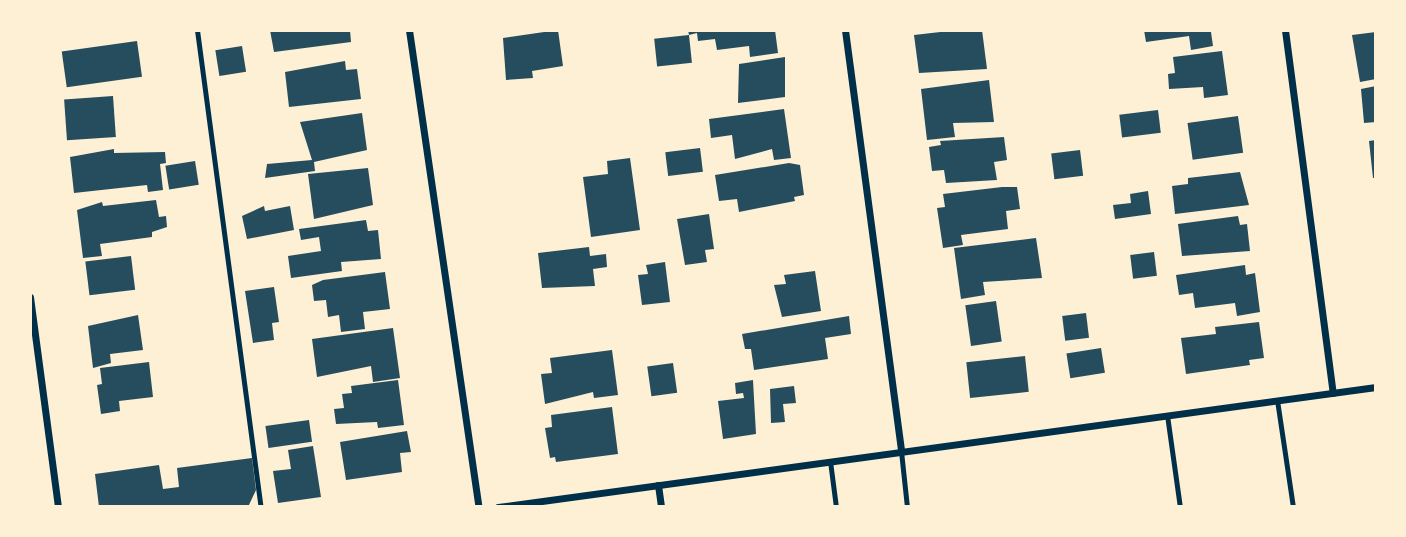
<!DOCTYPE html>
<html>
<head>
<meta charset="utf-8">
<style>
  body { margin:0 }
  #map { position:relative; width:1406px; height:537px; overflow:hidden; background:#fdf0d5; font-family:Roboto,sans-serif }
  div>[style] { position:absolute }
  [style*='--x'] { left:calc(var(--x)*1px); top:calc(var(--y)*1px); width:calc(var(--w)*1px); rotate:calc(var(--a)*1deg) }
  .building>* { inset:0; background:#264d5e; transform-origin:0 0 }
  .service>* { height:5px; margin:-2.5px; padding:0 2.5px; transform-origin:2.5px; border-radius:2.5px; background:#003049 }
  .minor>* { height:7px; margin:-3.5px; padding:0 3.5px; transform-origin:3.5px; border-radius:3.5px; background:#003049 }
  span { translate:-50% -50%; white-space:nowrap; text-align:center; line-height:1.15; -webkit-text-stroke:6px #fdf0d5; paint-order:stroke }
  .frame { position:absolute; inset:0; border:32px solid #fdf0d5; pointer-events:none }
</style>
</head>
<body>
<div id="map">
  <div class="building">
    <div style="clip-path:polygon(270px 30px,350px 30px,351px 42px,274px 52px)"></div>
    <div style="clip-path:polygon(558px 30px,563px 66px,532px 71px,533px 78px,506px 80px,503px 38px)"></div>
    <div style="clip-path:polygon(688px 30px,775px 30px,778px 53px,750px 57px,749px 46px,717px 50px,715px 39px,698px 41px,697px 33px,689px 35px)"></div>
    <div style="clip-path:polygon(958px 30px,982px 30px,987px 69px,919px 73px,914px 35px)"></div>
    <div style="clip-path:polygon(1144px 30px,1219px 30px,1219px 31px,1211px 32px,1213px 46px,1191px 50px,1189px 36px,1146px 42px)"></div>
    <div style="clip-path:polygon(1376px 32px,1376px 79px,1360px 82px,1352px 35px)"></div>
    <div style="left:689px;top:35px;width:28px;height:35px;rotate:84deg"></div>
    <div style="left:137px;top:41px;width:36px;height:76px;rotate:82deg"></div>
    <div style="left:242px;top:46px;width:26px;height:27px;rotate:81deg"></div>
    <div style="clip-path:polygon(1222px 51px,1228px 95px,1204px 98px,1203px 87px,1169px 89px,1168px 74px,1175px 73px,1173px 57px)"></div>
    <div style="clip-path:polygon(785px 57px,785px 97px,738px 103px,739px 64px)"></div>
    <div style="clip-path:polygon(345px 61px,346px 70px,357px 69px,361px 99px,289px 107px,285px 72px)"></div>
    <div style="clip-path:polygon(989px 80px,994px 122px,953px 123px,955px 137px,927px 140px,921px 89px)"></div>
    <div style="clip-path:polygon(1376px 86px,1376px 122px,1364px 123px,1361px 89px)"></div>
    <div style="left:113px;top:96px;width:41px;height:49px;rotate:86deg"></div>
    <div style="clip-path:polygon(784px 109px,791px 158px,774px 160px,772px 149px,735px 159px,732px 135px,711px 138px,709px 119px)"></div>
    <div style="left:1158px;top:110px;width:23px;height:39px;rotate:83deg"></div>
    <div style="clip-path:polygon(362px 113px,367px 150px,314px 162px,315px 171px,265px 178px,267px 164px,312px 160px,300px 122px)"></div>
    <div style="left:1238px;top:116px;width:37px;height:51px;rotate:82deg"></div>
    <div style="clip-path:polygon(1004px 137px,1007px 160px,994px 162px,997px 180px,946px 183px,944px 170px,932px 171px,929px 147px,941px 145px,940px 141px)"></div>
    <div style="clip-path:polygon(1376px 140px,1376px 178px,1373px 178px,1369px 141px)"></div>
    <div style="left:700px;top:148px;width:24px;height:35px;rotate:83deg"></div>
    <div style="clip-path:polygon(114px 149px,114px 153px,165px 152px,166px 163px,160px 164px,163px 190px,148px 192px,147px 185px,74px 193px,70px 157px)"></div>
    <div style="left:1080px;top:150px;width:26px;height:29px;rotate:83deg"></div>
    <div style="clip-path:polygon(630px 158px,640px 230px,591px 237px,583px 177px,608px 174px,607px 161px)"></div>
    <div style="left:195px;top:161px;width:24px;height:30px;rotate:81deg"></div>
    <div style="clip-path:polygon(789px 163px,800px 165px,804px 195px,794px 197px,795px 201px,739px 212px,737px 199px,719px 201px,715px 175px)"></div>
    <div style="clip-path:polygon(368px 168px,373px 205px,314px 219px,308px 174px)"></div>
    <div style="clip-path:polygon(1240px 172px,1249px 205px,1175px 214px,1172px 186px,1188px 184px,1188px 178px)"></div>
    <div style="clip-path:polygon(1002px 187px,1017px 187px,1020px 209px,1006px 211px,1008px 229px,961px 235px,963px 245px,943px 248px,937px 208px,945px 207px,943px 194px)"></div>
    <div style="clip-path:polygon(1148px 191px,1151px 214px,1115px 219px,1113px 205px,1131px 203px,1130px 194px)"></div>
    <div style="clip-path:polygon(156px 200px,159px 217px,166px 216px,167px 227px,152px 232px,152px 237px,100px 244px,102px 256px,83px 258px,77px 210px,102px 202px,103px 206px)"></div>
    <div style="clip-path:polygon(264px 206px,265px 211px,290px 206px,294px 230px,247px 239px,242px 216px)"></div>
    <div style="clip-path:polygon(709px 214px,714px 249px,705px 250px,707px 262px,685px 265px,677px 219px)"></div>
    <div style="clip-path:polygon(1238px 216px,1240px 225px,1247px 224px,1250px 251px,1182px 256px,1178px 224px)"></div>
    <div style="clip-path:polygon(366px 220px,368px 231px,378px 230px,381px 259px,341px 262px,342px 271px,291px 278px,288px 256px,321px 251px,319px 237px,301px 240px,299px 229px)"></div>
    <div style="clip-path:polygon(1036px 238px,1042px 278px,983px 282px,985px 295px,961px 299px,954px 248px)"></div>
    <div style="clip-path:polygon(589px 247px,590px 256px,606px 254px,607px 267px,593px 269px,595px 286px,542px 288px,538px 253px)"></div>
    <div style="left:1154px;top:252px;width:24px;height:24px;rotate:83deg"></div>
    <div style="left:131px;top:256px;width:34px;height:46px;rotate:83deg"></div>
    <div style="clip-path:polygon(665px 262px,670px 302px,642px 305px,638px 275px,648px 274px,646px 265px)"></div>
    <div style="clip-path:polygon(1245px 265px,1246px 275px,1255px 273px,1260px 312px,1237px 316px,1235px 303px,1195px 308px,1193px 293px,1179px 295px,1176px 275px)"></div>
    <div style="clip-path:polygon(815px 271px,821px 311px,782px 317px,774px 285px,786px 284px,784px 275px)"></div>
    <div style="clip-path:polygon(385px 272px,390px 309px,363px 312px,365px 329px,341px 332px,339px 315px,328px 317px,326px 300px,314px 301px,312px 285px,323px 280px)"></div>
    <div style="clip-path:polygon(274px 287px,279px 322px,272px 323px,274px 340px,253px 343px,245px 291px)"></div>
    <div style="left:996px;top:301px;width:41px;height:31px;rotate:82deg"></div>
    <div style="left:1086px;top:313px;width:25px;height:24px;rotate:83deg"></div>
    <div style="clip-path:polygon(138px 315px,143px 350px,110px 354px,111px 363px,93px 368px,88px 326px)"></div>
    <div style="clip-path:polygon(849px 316px,851px 334px,825px 338px,828px 359px,754px 370px,751px 349px,745px 349px,742px 334px)"></div>
    <div style="clip-path:polygon(1259px 322px,1264px 358px,1249px 360px,1250px 365px,1186px 374px,1181px 338px,1216px 334px,1215px 327px)"></div>
    <div style="clip-path:polygon(393px 328px,400px 378px,373px 382px,371px 366px,317px 377px,312px 339px)"></div>
    <div style="left:1101px;top:348px;width:25px;height:35px;rotate:81deg"></div>
    <div style="clip-path:polygon(612px 350px,618px 395px,594px 398px,593px 392px,545px 404px,541px 374px,552px 373px,550px 358px)"></div>
    <div style="left:1025px;top:356px;width:36px;height:59px;rotate:84deg"></div>
    <div style="clip-path:polygon(149px 362px,153px 397px,119px 401px,120px 411px,101px 414px,97px 385px,102px 384px,100px 368px)"></div>
    <div style="left:673px;top:363px;width:30px;height:26px;rotate:82deg"></div>
    <div style="clip-path:polygon(398px 380px,404px 425px,378px 428px,377px 422px,336px 424px,334px 409px,344px 408px,342px 394px,352px 393px,351px 386px)"></div>
    <div style="clip-path:polygon(753px 380px,756px 434px,723px 439px,718px 401px,744px 398px,743px 393px,736px 394px,735px 383px)"></div>
    <div style="clip-path:polygon(794px 386px,796px 403px,783px 404px,785px 422px,771px 423px,770px 389px)"></div>
    <div style="clip-path:polygon(612px 407px,618px 454px,556px 462px,555px 457px,550px 458px,545px 428px,552px 427px,551px 415px)"></div>
    <div style="left:309px;top:420px;width:22px;height:44px;rotate:82deg"></div>
    <div style="clip-path:polygon(407px 431px,411px 452px,400px 453px,402px 472px,346px 480px,340px 442px)"></div>
    <div style="clip-path:polygon(313px 446px,321px 497px,278px 503px,273px 471px,291px 469px,288px 450px)"></div>
    <div style="clip-path:polygon(252px 458px,256px 490px,248px 507px,99px 507px,95px 474px,159px 465px,163px 489px,179px 487px,177px 468px)"></div>
  </div>
  <div class="service">
    <div style="--x:197;--y:30;--w:481;--a:82.4"></div>
    <div style="--x:1277;--y:400;--w:108;--a:81.5"></div>
    <div style="--x:1167;--y:415;--w:93;--a:82"></div>
    <div style="--x:901;--y:451;--w:56;--a:83.9"></div>
    <div style="--x:830;--y:461;--w:46;--a:82.6"></div>
  </div>
  <div class="minor">
    <div style="--x:409;--y:30;--w:482;--a:81.7"></div>
    <div style="--x:845;--y:30;--w:425;--a:82.4"></div>
    <div style="--x:1285;--y:30;--w:366;--a:82.5"></div>
    <div style="--x:30;--y:297;--w:212;--a:82.4"></div>
    <div style="--x:658;--y:485;--w:22;--a:82"></div>
    <div style="--x:498;--y:507;--w:886;--a:-7.78"></div>
  </div>
  <div class="frame"></div>
</div>
</body>
</html>
